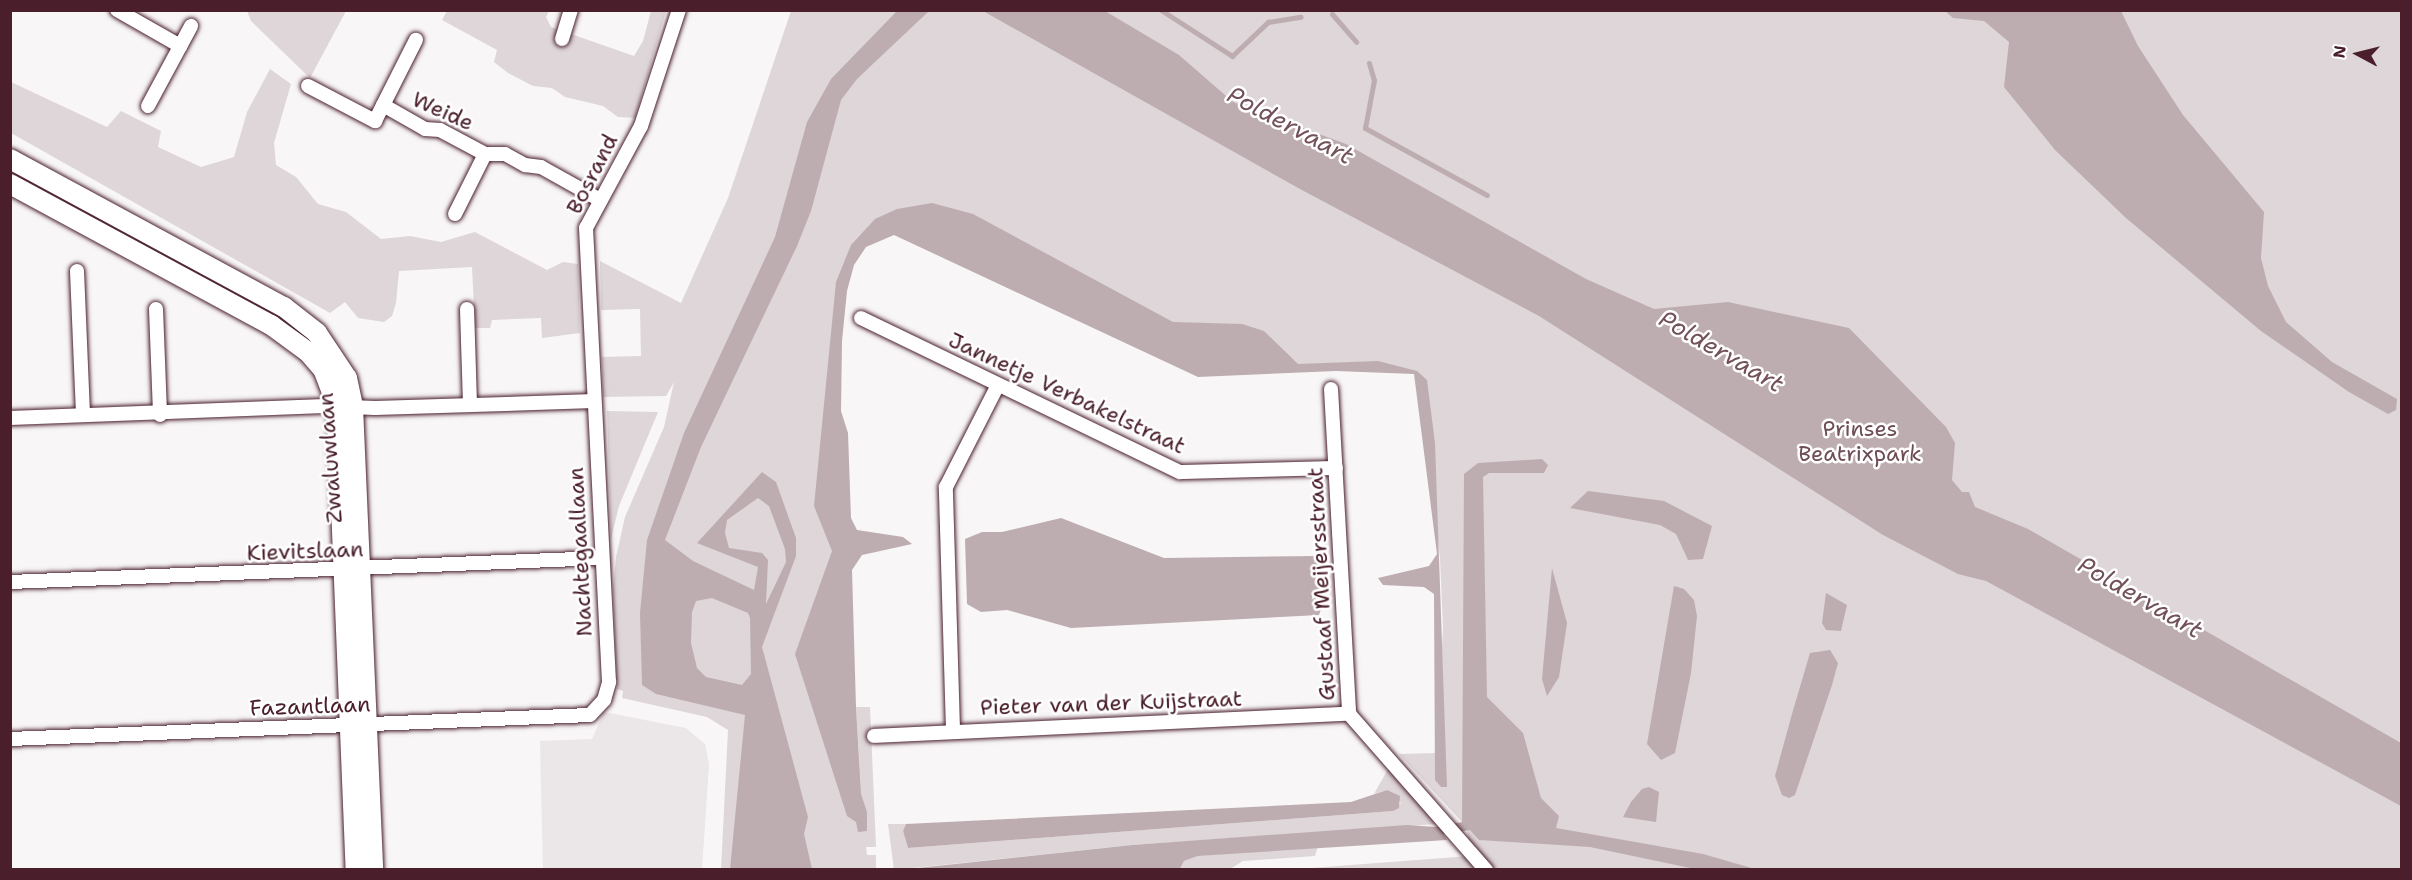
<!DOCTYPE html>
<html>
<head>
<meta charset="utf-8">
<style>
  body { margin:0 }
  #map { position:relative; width:2412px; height:880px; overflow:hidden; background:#f8f6f7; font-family:"Shantell Sans",sans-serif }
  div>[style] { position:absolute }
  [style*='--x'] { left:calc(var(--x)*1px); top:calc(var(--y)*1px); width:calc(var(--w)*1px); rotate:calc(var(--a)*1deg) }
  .built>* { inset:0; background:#ebe6e8 }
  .green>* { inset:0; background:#ded6d9 }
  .water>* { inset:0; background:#bdadb0 }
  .stream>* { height:5px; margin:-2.5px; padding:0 2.5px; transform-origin:2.5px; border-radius:2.5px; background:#bdadb0 }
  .roads { filter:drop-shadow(0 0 2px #4a1f2b) drop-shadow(0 0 2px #4a1f2b) }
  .street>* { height:14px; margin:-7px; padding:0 7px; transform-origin:7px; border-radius:7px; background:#fff }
  .secondary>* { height:20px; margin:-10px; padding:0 10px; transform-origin:10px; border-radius:10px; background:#fff }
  span { translate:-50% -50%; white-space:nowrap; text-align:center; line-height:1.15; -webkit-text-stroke:5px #fff; paint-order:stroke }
  .street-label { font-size:22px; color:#4a1f2b }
  .park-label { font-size:22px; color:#6f4d56 }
  .water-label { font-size:24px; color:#72515a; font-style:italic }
  .frame { position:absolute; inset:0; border:12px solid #4a1f2b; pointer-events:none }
  .north { position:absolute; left:2328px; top:24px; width:60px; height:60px; -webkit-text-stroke:4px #fff; paint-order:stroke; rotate:277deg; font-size:16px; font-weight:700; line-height:24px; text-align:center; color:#4a1f2b }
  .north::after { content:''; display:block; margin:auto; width:21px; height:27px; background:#4a1f2b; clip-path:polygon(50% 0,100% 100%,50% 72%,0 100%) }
</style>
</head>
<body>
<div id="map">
  <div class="built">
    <div style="clip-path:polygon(604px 712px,686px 728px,705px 744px,709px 764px,702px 869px,543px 869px,540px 741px,592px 739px)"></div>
  </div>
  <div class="green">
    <div style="clip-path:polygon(247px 11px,346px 11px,310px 78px,251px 21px)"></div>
    <div style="clip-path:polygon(447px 11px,549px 11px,546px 17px,551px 27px,634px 56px,643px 41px,651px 11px,666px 11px,635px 118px,618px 117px,603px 106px,565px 97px,552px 88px,533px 86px,508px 73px,494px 62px,497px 50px,442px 20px)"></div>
    <div style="clip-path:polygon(791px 11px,2401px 11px,2401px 869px,1298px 869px,1470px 856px,1463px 792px,1462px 822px,1399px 754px,1435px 753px,1435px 780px,1443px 628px,1440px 558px,1421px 380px,1414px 372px,1396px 368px,1193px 372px,885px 226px,851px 260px,840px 304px,835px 442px,861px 790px,856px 707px,870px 707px,876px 847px,866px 847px,867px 855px,876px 855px,876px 869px,721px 869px,728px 730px,707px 717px,622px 698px,623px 691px,617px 689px,613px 589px,616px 557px,625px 517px,664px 427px,674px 382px,666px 396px,603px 397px,602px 357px,641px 356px,640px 309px,601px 310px,600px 261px,681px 303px,728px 198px)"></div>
    <div style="clip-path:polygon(270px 69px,291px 84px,274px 143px,276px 165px,296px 177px,318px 204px,346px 212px,381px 239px,410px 236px,441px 242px,475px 232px,547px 270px,563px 262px,578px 264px,580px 333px,542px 338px,541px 318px,492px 320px,490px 328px,475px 328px,472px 267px,399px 271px,396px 303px,392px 316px,384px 322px,358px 318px,345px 302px,330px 313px,11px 133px,11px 82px,107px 127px,121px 111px,161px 131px,158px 147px,201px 167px,234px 157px,247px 112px)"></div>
    <div style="clip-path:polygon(607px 411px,658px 412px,619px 506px,611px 539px)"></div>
    <div style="clip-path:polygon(1388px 769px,1437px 824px,1132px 845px,894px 870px,888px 824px,906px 824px,903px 831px,908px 848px,1393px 811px,1401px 803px,1387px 790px,1374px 794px)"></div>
    <div style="clip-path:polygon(1318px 846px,1315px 856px,1243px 861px,1230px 869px,1180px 870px,1184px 861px,1198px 856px)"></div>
  </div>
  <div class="water">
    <div style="clip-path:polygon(evenodd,897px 11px,929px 11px,857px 79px,841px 100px,811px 211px,797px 246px,701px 447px,665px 540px,693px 561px,754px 590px,758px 567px,697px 543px,762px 472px,776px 482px,796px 538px,796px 556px,762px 647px,808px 817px,804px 834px,812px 869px,730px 869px,745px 715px,656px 694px,642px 685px,640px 613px,647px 540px,684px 433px,775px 237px,807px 122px,831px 79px,897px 11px,758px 498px,769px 506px,785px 549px,786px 562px,766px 604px,768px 560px,762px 553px,729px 548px,725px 533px,727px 520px,758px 498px,897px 11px,712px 598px,748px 613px,750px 618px,751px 674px,742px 685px,706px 677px,697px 668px,691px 643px,692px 612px,696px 601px,712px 598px)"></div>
    <div style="clip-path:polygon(983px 11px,1105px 11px,1179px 55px,1233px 102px,1346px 144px,1586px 279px,1654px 309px,1728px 302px,1849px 328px,1946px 427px,1955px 443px,1952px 480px,1962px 492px,1969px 492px,1975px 507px,2028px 529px,2401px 743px,2401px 806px,1986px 581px,1958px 574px,1883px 535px,1539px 316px,1300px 189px)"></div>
    <div style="clip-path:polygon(1945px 11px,2121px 11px,2138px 46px,2183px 115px,2264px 212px,2261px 258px,2268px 286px,2286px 322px,2332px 362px,2397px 399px,2396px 410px,2388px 414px,2349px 392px,2261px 331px,2126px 218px,2055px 150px,2004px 87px,2009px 42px,1984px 21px,1953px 18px)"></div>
    <div style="clip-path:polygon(932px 203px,973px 214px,1173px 322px,1242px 324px,1264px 331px,1298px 364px,1378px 361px,1417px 371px,1427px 380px,1435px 443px,1447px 787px,1441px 787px,1435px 780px,1434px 594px,1424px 587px,1383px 585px,1378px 578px,1429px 566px,1437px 554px,1414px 374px,1336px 371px,1198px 377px,894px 235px,866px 247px,854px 265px,847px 291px,842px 341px,841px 411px,848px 433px,851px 518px,857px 530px,903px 537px,912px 544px,862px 555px,852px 570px,856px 707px,861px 794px,867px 812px,867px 831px,858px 832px,856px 822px,847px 816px,795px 654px,832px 551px,814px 506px,836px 282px,851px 245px,875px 219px,897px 209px)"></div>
    <div style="clip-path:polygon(1542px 459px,1548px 465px,1544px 473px,1489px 473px,1483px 477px,1487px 697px,1523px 733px,1541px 798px,1559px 816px,1556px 828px,1703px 854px,1755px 869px,1695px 869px,1590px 847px,1479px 840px,1470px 830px,1443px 834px,1447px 840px,1198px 856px,1184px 861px,1180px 869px,899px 870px,1132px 845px,1407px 825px,1436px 827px,1462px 822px,1464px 474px,1478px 463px)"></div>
    <div style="clip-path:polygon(1588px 491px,1664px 501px,1712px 526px,1703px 559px,1688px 560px,1676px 534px,1660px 525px,1570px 508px)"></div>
    <div style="clip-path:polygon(1061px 518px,1164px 558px,1317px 556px,1322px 606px,1319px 615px,1071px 628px,1007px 610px,981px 612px,967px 604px,965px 539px,982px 532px,1002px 532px)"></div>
    <div style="clip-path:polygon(1552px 568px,1567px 623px,1559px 677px,1547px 696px,1542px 679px)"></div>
    <div style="clip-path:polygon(1674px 586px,1684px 589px,1694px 600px,1697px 616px,1691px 673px,1675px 753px,1661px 760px,1647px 744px)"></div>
    <div style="clip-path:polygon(1826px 593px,1847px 605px,1841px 631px,1826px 630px,1822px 623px)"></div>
    <div style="clip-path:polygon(1830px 650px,1838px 663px,1832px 685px,1795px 795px,1789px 798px,1782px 795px,1775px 776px,1792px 714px,1810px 653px)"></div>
    <div style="clip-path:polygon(1649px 787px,1659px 792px,1656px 822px,1623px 817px,1631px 802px,1642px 789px)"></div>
    <div style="clip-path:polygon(1387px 790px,1400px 796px,1399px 808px,1393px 811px,908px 848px,903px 831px,906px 824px,1351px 802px)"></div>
  </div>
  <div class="stream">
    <div style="--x:1161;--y:10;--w:85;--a:32.9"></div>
    <div style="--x:1232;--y:56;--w:50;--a:-43.4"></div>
    <div style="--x:1268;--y:22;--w:33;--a:-9"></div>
    <div style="--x:1332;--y:14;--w:37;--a:49"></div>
    <div style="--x:1369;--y:63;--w:18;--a:74"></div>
    <div style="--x:1374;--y:80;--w:49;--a:100.6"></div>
    <div style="--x:1365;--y:128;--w:139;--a:28.8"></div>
  </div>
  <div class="roads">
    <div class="street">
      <div style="--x:117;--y:10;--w:73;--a:29.7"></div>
      <div style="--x:562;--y:39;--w:30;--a:-73"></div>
      <div style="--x:308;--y:86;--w:76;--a:27.6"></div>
      <div style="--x:375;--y:121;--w:91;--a:-63.2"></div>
      <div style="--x:383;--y:105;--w:48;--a:29.7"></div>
      <div style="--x:425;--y:129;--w:15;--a:4"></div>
      <div style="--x:440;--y:130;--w:51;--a:28.1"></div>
      <div style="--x:485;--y:154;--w:20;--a:0"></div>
      <div style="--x:505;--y:154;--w:23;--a:29"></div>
      <div style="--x:525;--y:165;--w:16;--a:7"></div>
      <div style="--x:541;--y:167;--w:68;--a:29.2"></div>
      <div style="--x:148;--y:106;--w:91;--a:-61.7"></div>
      <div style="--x:455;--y:214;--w:67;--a:-63.4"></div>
      <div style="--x:77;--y:271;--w:144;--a:87.6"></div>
      <div style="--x:156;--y:309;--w:106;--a:87.8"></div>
      <div style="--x:467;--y:309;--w:96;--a:88.2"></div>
      <div style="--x:861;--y:318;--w:354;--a:25.8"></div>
      <div style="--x:1180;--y:472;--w:156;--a:-1.5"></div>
      <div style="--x:1331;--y:389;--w:325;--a:86.8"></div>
      <div style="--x:1349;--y:714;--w:208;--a:48.7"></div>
      <div style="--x:10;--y:418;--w:315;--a:-2.2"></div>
      <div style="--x:325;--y:406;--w:50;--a:2.3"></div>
      <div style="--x:375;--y:408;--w:219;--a:-1.8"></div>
      <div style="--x:10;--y:582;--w:592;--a:-2.32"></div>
      <div style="--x:953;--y:730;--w:243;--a:-91.7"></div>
      <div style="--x:946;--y:487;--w:114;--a:-63"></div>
      <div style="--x:874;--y:736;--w:476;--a:-2.7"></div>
      <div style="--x:10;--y:739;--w:580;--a:-2.37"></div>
      <div style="--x:590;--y:715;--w:21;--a:-47"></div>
      <div style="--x:604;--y:700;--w:19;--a:-74"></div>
      <div style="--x:609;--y:682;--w:455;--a:-92.9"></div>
      <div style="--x:586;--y:228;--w:116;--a:-61.7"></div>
      <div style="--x:641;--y:126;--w:122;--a:-71.9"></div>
    </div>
    <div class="secondary">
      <div style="--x:10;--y:159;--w:311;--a:28.4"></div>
      <div style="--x:284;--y:307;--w:42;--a:38.2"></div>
      <div style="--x:317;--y:333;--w:54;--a:56.3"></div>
      <div style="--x:347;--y:378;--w:30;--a:78"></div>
      <div style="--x:353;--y:407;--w:463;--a:87.5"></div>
      <div style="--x:10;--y:184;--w:297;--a:28.4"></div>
      <div style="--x:271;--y:325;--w:46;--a:36.1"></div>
      <div style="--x:308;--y:352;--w:23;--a:49"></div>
      <div style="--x:323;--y:369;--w:40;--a:69"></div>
      <div style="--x:337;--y:406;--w:464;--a:87.7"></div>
    </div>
  </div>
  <div class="street-label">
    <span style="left:443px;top:111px;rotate:24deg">Weide</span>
    <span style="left:592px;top:174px;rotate:-63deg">Bosrand</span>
    <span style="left:1067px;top:393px;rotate:25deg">Jannetje Verbakelstraat</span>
    <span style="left:330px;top:458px;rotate:-94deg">Zwaluwlaan</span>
    <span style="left:305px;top:551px;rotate:-2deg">Kievitslaan</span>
    <span style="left:580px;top:552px;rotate:-93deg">Nachtegaallaan</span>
    <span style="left:1321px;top:584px;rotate:-93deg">Gustaaf Meijersstraat</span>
    <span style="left:1111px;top:703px;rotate:-2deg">Pieter van der Kuijstraat</span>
    <span style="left:310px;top:706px;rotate:-2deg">Fazantlaan</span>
  </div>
  <div class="park-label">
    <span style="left:1860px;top:441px">Prinses<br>Beatrixpark</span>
  </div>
  <div class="water-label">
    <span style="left:1290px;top:126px;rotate:28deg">Poldervaart</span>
    <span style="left:1721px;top:352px;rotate:30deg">Poldervaart</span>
    <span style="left:2140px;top:598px;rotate:30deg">Poldervaart</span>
  </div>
  <div class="frame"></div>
  <div class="north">N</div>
</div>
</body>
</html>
